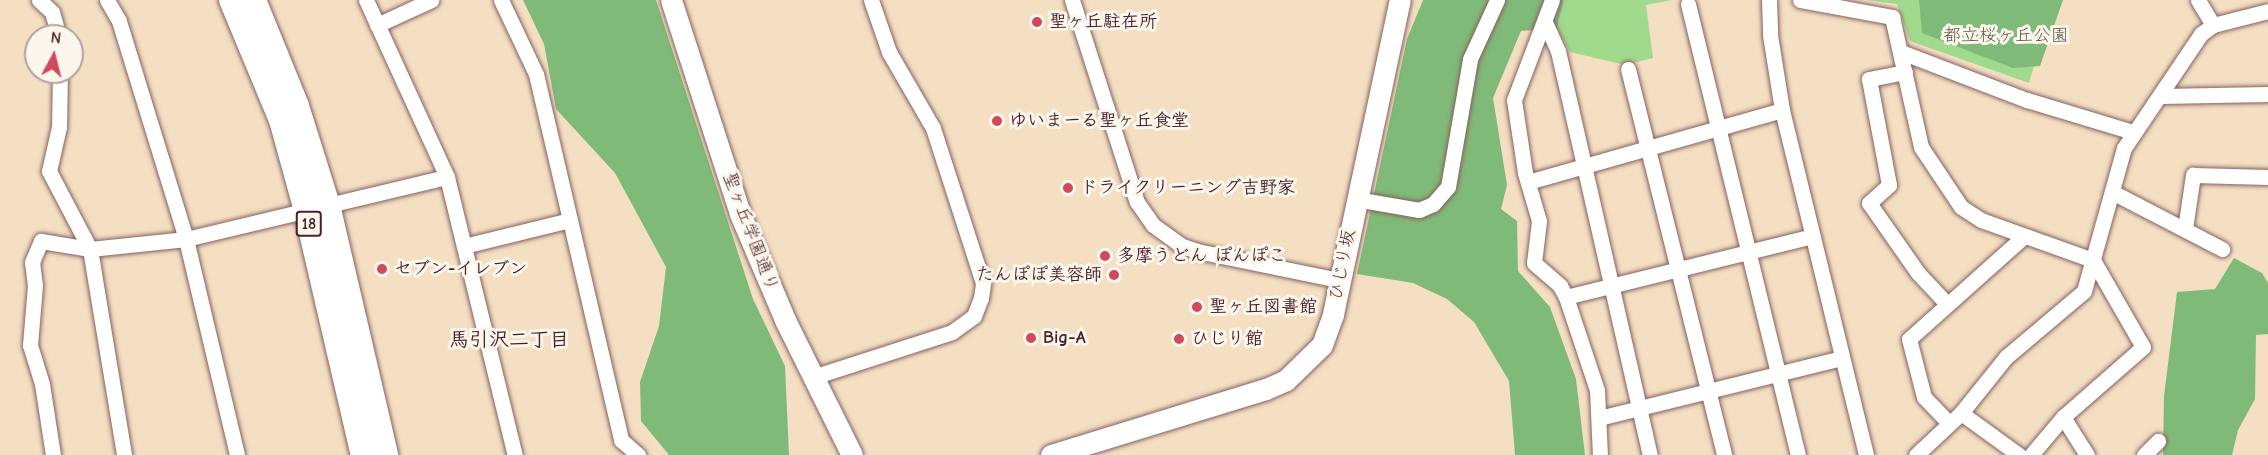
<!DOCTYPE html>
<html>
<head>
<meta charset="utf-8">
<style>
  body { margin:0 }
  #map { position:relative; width:2268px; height:455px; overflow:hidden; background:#f4dfc3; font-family:"Comic Neue","Klee One",sans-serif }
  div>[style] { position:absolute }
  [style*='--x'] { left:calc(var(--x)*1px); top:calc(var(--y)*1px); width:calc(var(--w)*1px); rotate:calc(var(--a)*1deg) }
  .green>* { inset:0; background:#a0da8d }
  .forest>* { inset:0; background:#80ba78 }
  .roads { filter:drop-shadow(0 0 2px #866260) drop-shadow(0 0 2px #866260) }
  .street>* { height:15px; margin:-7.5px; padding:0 7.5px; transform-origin:7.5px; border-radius:7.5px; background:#fff }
  .secondary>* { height:21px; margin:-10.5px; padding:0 10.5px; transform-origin:10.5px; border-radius:10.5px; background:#fff }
  .primary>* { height:24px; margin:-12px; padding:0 12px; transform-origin:12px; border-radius:12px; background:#fff }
  .dots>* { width:16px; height:16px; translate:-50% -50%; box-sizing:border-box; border:3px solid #fbf7ec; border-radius:50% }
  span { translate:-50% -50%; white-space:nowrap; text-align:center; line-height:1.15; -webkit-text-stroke:6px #fbf7ec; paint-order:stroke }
  .shield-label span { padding:2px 4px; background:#fbf7ec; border:2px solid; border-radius:4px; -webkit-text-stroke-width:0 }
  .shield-label { font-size:16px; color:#4a1f2b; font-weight:700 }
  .poi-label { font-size:18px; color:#4a1f2b; font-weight:700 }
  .left { translate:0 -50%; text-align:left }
  .right { translate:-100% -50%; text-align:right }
  .park-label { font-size:18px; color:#645748 }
  .street-label { font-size:18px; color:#4a1f2b }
  .neighbourhood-label { font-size:20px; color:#4a1f2b; font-weight:700 }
  .north { position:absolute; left:24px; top:24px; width:60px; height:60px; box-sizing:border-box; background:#fbf7ec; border:2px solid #b4a19f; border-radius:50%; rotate:7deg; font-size:16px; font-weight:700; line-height:24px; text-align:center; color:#4a1f2b }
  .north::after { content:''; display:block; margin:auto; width:21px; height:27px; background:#d1495b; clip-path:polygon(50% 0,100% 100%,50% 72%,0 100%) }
</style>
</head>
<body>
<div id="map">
  <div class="green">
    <div style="clip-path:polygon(1564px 0,1672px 0,1646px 5px,1653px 58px,1625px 65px,1570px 52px,1557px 28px)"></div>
    <div style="clip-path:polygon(1866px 0,2053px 0,2029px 83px,1910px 41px,1897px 4px)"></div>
  </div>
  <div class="forest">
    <div style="clip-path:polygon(523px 0,656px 0,753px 299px,785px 366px,789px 455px,669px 455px,641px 421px,640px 382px,659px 326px,666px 267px,615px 173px,556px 109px,544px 44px)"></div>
    <div style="clip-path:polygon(1423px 0,1564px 0,1557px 28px,1521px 31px,1493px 98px,1507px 185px,1501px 209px,1517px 221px,1518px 271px,1550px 307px,1576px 379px,1585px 455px,1515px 455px,1509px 381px,1474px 322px,1447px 299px,1413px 283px,1357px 274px,1407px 39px)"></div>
    <div style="clip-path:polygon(1919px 0,2063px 0,2040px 66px,2013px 68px,1922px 33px)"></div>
    <div style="clip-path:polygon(2234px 258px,2262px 273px,2268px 283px,2268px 334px,2256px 335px,2255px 399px,2238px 430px,2232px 455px,2163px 455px,2164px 396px,2177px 292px,2215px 289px)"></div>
  </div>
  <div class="roads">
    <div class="street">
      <div style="--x:39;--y:0;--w:18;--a:43"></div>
      <div style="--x:52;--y:12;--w:25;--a:74"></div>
      <div style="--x:107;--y:0;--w:24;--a:60"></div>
      <div style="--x:119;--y:21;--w:228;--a:72.9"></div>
      <div style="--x:186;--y:239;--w:222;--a:76.7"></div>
      <div style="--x:366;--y:0;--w:195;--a:65.4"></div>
      <div style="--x:447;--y:177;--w:286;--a:76.3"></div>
      <div style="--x:501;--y:0;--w:82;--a:64.7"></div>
      <div style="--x:536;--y:74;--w:376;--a:76.9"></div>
      <div style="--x:621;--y:440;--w:23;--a:41"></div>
      <div style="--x:1072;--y:0;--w:212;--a:72.2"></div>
      <div style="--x:1137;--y:202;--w:28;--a:55"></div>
      <div style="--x:1153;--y:225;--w:36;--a:36"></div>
      <div style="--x:1182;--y:246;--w:16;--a:18"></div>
      <div style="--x:1197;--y:251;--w:144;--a:11.6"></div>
      <div style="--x:1552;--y:0;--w:107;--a:110.8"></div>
      <div style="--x:1514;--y:100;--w:74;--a:81.4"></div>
      <div style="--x:1525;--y:173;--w:50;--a:73.7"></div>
      <div style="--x:1539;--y:221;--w:42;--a:96.8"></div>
      <div style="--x:1534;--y:263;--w:35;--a:41"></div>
      <div style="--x:1560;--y:286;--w:13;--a:61"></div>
      <div style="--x:1566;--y:297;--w:98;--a:71.6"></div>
      <div style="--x:1597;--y:390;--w:65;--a:87.4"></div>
      <div style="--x:1769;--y:0;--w:35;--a:88"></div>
      <div style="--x:1770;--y:35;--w:76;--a:80.9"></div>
      <div style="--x:1782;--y:110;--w:355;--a:76.3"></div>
      <div style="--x:1800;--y:0;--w:94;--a:10.5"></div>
      <div style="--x:1892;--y:17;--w:133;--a:77.4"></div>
      <div style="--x:1921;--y:147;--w:72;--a:56.3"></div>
      <div style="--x:1961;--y:207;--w:24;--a:33"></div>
      <div style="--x:1981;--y:220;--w:119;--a:19.7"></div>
      <div style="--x:2093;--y:260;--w:100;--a:60.1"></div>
      <div style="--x:2143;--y:347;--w:106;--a:138.8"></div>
      <div style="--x:2063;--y:417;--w:50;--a:130.1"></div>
      <div style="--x:2198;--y:0;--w:29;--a:59"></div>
      <div style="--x:1688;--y:4;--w:464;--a:76.3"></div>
      <div style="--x:1545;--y:22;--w:32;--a:66"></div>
      <div style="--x:1558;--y:51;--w:414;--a:77.2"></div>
      <div style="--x:377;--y:25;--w:60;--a:-24.8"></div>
      <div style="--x:1901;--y:52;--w:135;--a:20.9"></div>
      <div style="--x:2027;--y:100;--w:111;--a:16.8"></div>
      <div style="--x:1628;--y:69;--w:398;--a:76"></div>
      <div style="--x:60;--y:72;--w:55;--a:91"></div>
      <div style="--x:59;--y:127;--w:45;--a:102.8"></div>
      <div style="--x:49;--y:171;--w:88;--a:62.3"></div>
      <div style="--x:90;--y:249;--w:209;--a:80.6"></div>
      <div style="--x:1905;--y:72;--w:37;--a:169"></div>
      <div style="--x:1869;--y:79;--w:108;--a:79.3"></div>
      <div style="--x:1889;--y:185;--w:27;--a:138"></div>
      <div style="--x:1869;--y:203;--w:85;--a:55"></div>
      <div style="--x:1918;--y:273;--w:42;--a:46.9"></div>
      <div style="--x:2160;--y:96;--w:108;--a:-1.1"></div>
      <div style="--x:1528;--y:182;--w:264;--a:-15.8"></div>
      <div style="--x:2114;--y:193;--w:122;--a:27.4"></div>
      <div style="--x:1356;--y:199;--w:64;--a:9.9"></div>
      <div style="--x:1419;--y:210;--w:15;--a:-23"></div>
      <div style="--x:1433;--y:204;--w:23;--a:-49"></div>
      <div style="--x:1448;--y:187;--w:130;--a:-80.2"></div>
      <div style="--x:1470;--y:59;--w:65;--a:-65.4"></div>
      <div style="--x:2185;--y:229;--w:55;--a:-81.6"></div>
      <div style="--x:2193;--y:175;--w:75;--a:1.5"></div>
      <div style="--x:464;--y:246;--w:109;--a:-13.8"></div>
      <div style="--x:1566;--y:297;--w:254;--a:-13.9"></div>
      <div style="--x:813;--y:377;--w:146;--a:-17.9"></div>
      <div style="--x:952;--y:332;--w:27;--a:-36"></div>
      <div style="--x:974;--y:316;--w:19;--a:-69"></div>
      <div style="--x:981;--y:298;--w:15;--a:-82"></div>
      <div style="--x:983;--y:283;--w:163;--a:-107.9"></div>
      <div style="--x:933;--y:128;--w:88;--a:-120.1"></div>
      <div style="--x:889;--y:52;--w:55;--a:-109.1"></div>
      <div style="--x:1961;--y:413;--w:72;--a:35.9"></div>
      <div style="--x:2063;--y:417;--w:45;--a:57.7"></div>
      <div style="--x:1599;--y:418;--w:250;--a:-13.9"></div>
      <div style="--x:1949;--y:423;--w:36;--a:-134"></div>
      <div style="--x:1924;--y:397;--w:60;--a:-104.5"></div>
      <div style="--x:1909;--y:339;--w:154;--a:-41.8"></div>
      <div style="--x:53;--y:455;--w:72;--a:-98.8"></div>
      <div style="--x:42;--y:384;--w:41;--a:-107.1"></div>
      <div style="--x:30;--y:345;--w:59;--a:-85.2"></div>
      <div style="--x:35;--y:286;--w:24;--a:-97"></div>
      <div style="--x:32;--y:262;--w:23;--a:-67"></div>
      <div style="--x:41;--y:241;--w:50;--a:9.3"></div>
      <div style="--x:90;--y:249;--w:97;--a:-5.9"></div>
      <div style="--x:186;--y:239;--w:268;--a:-13.4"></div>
      <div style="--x:1916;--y:455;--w:62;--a:-43"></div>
      <div style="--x:1961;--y:413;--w:72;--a:-51.2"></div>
      <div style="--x:2006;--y:357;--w:102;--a:-40.2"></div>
      <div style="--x:2084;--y:291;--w:148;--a:-74.4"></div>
      <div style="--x:2124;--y:148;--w:138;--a:-56"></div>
      <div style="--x:2201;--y:34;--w:15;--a:-37"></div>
      <div style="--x:2213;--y:25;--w:57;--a:-14.3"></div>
      <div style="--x:2144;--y:455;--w:20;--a:-45"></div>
    </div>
    <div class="secondary">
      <div style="--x:671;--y:0;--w:225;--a:72.1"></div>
      <div style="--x:740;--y:214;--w:117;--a:66.9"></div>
      <div style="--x:786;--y:322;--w:148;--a:63.6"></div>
      <div style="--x:1051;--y:455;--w:225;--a:-17.1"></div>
      <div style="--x:1266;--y:389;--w:22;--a:-24"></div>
      <div style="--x:1286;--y:380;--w:50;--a:-44.2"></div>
      <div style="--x:1322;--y:345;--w:33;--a:-70"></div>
      <div style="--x:1333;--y:314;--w:321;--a:-78"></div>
    </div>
    <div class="primary">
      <div style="--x:231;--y:0;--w:130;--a:67.4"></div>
      <div style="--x:281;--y:120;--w:94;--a:74.6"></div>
      <div style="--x:306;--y:211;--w:251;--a:76.9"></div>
      <div style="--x:254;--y:0;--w:114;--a:67.9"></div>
      <div style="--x:297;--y:106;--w:104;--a:72.6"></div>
      <div style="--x:328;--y:205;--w:257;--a:76.9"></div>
    </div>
  </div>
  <div class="dots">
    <div style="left:1037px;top:22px;background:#d1495b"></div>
    <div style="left:997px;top:121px;background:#d1495b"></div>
    <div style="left:1068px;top:188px;background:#d1495b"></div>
    <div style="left:1105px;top:256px;background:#d1495b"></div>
    <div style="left:382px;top:269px;background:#d1495b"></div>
    <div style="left:1114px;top:275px;background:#d1495b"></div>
    <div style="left:1197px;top:307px;background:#d1495b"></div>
    <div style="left:1031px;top:338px;background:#d1495b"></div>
    <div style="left:1179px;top:339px;background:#d1495b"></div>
  </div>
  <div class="shield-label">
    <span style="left:309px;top:224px">18</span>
  </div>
  <div class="poi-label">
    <span class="left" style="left:1049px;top:22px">聖ヶ丘駐在所</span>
    <span class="left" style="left:1009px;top:121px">ゆいまーる聖ヶ丘食堂</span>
    <span class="left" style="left:1080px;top:188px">ドライクリーニング吉野家</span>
    <span class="left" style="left:1117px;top:256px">多摩うどん ぽんぽこ</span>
    <span class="left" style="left:394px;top:269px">セブン-イレブン</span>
    <span class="right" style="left:1102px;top:275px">たんぽぽ美容師</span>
    <span class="left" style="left:1209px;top:307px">聖ヶ丘図書館</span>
    <span class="left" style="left:1043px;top:338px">Big-A</span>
    <span class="left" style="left:1191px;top:339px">ひじり館</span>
  </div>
  <div class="park-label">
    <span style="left:2006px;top:36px">都立桜ヶ丘公園</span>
  </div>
  <div class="street-label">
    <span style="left:750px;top:232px;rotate:69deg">聖ヶ丘学園通り</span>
    <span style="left:1343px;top:265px;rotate:-79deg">ひじり坂</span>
  </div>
  <div class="neighbourhood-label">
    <span style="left:509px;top:339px">馬引沢二丁目</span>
  </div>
  <div class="north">N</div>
</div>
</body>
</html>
